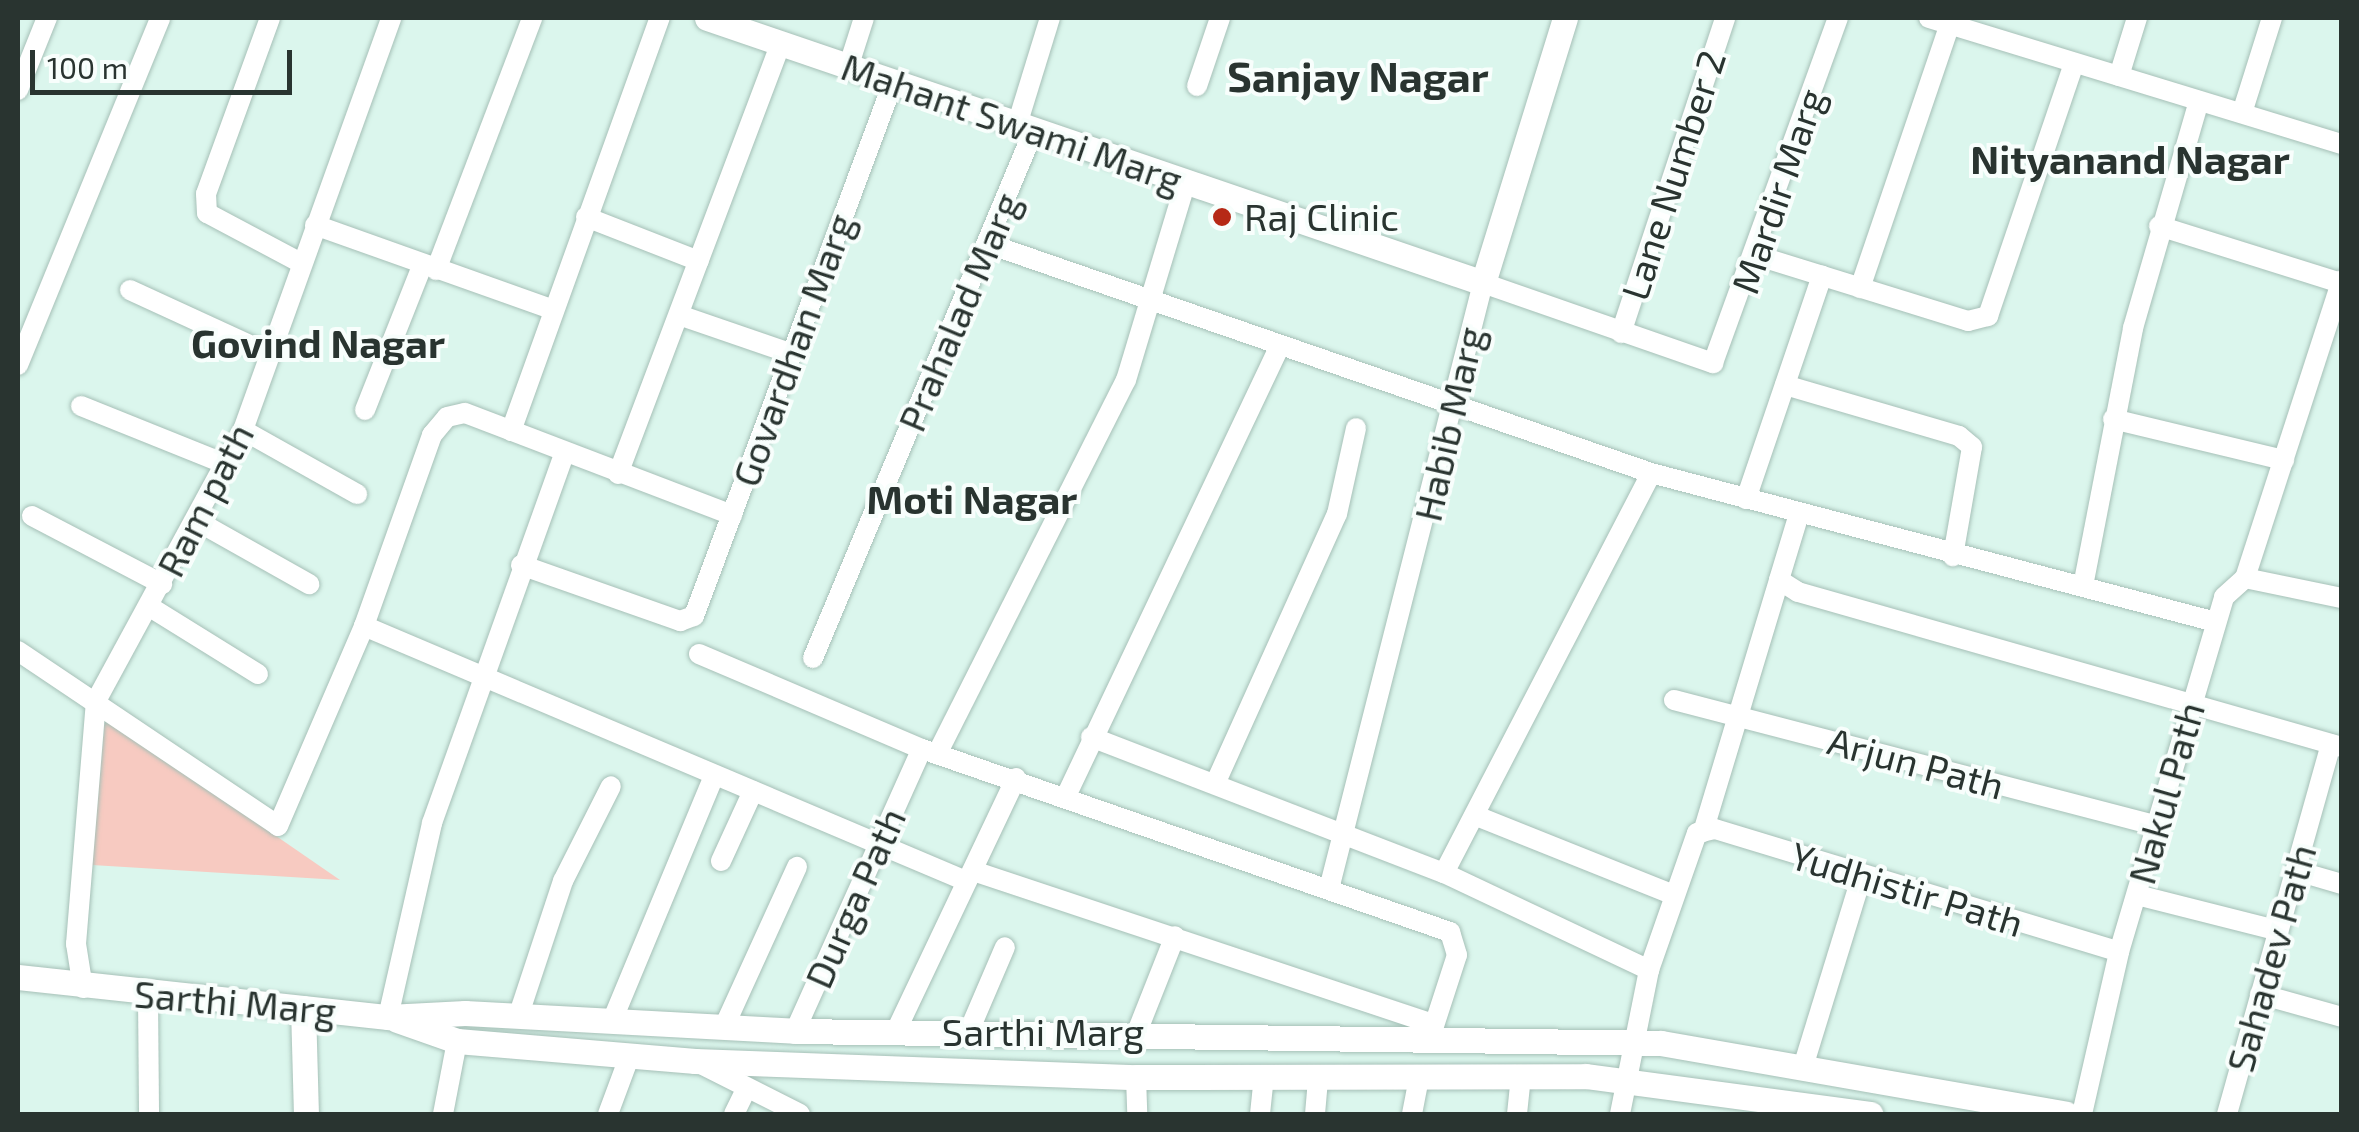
<!DOCTYPE html>
<html>
<head>
<meta charset="utf-8">
<style>
  body { margin:0 }
  #map { position:relative; width:2359px; height:1132px; overflow:hidden; background:#dbf6ed; font-family:"Exo 2",sans-serif }
  div>[style] { position:absolute }
  [style*='--x'] { left:calc(var(--x)*1px); top:calc(var(--y)*1px); width:calc(var(--w)*1px); rotate:calc(var(--a)*1deg) }
  .green>* { inset:0; background:#f7cac1 }
  .roads { filter:drop-shadow(0 0 2px #a6c0b7) drop-shadow(0 0 2px #a6c0b7) }
  .minor>* { height:20px; margin:-10px; padding:0 10px; transform-origin:10px; border-radius:10px; background:#fff }
  .tertiary>* { height:25px; margin:-12.5px; padding:0 12.5px; transform-origin:12.5px; border-radius:12.5px; background:#fff }
  .dots>* { width:28px; height:28px; translate:-50% -50%; box-sizing:border-box; border:5px solid #f8fefc; border-radius:50% }
  span { translate:-50% -50%; white-space:nowrap; text-align:center; line-height:1.15; -webkit-text-stroke:8px #f8fefc; paint-order:stroke }
  .street-label { font-size:38px; color:#293430 }
  .poi-label { font-size:38px; color:#293430 }
  .left { translate:0 -50%; text-align:left }
  .neighbourhood-label { font-size:40px; color:#293430; font-weight:700 }
  .quarter-label { font-size:42px; color:#293430; font-weight:700 }
  .frame { position:absolute; inset:0; border:20px solid #293430; pointer-events:none }
  .scale { position:absolute; left:30px; top:50px; width:262px; height:45px; box-sizing:border-box; border:5px solid #293430; border-top:0; padding-left:12px; font-size:30px; line-height:35px; white-space:nowrap; color:#293430; -webkit-text-stroke:8px #f8fefc; paint-order:stroke }
</style>
</head>
<body>
<div id="map">
  <div class="green">
    <div style="clip-path:polygon(105px 718px,340px 880px,92px 865px)"></div>
  </div>
  <div class="roads">
    <div class="minor">
      <div style="--x:270;--y:18;--w:187;--a:110"></div>
      <div style="--x:206;--y:194;--w:19;--a:87"></div>
      <div style="--x:207;--y:213;--w:106;--a:28"></div>
      <div style="--x:1929;--y:18;--w:432;--a:17"></div>
      <div style="--x:848;--y:68;--w:52;--a:-72.3"></div>
      <div style="--x:2119;--y:76;--w:61;--a:-72.8"></div>
      <div style="--x:1197;--y:86;--w:72;--a:-71.3"></div>
      <div style="--x:18;--y:90;--w:78;--a:-68.1"></div>
      <div style="--x:2242;--y:113;--w:100;--a:-72.5"></div>
      <div style="--x:1017;--y:125;--w:112;--a:-72.9"></div>
      <div style="--x:586;--y:217;--w:121;--a:21.3"></div>
      <div style="--x:315;--y:225;--w:251;--a:19.6"></div>
      <div style="--x:2159;--y:226;--w:191;--a:17.4"></div>
      <div style="--x:989;--y:244;--w:700;--a:19.08"></div>
      <div style="--x:1651;--y:473;--w:580;--a:14.78"></div>
      <div style="--x:1755;--y:255;--w:223;--a:17.2"></div>
      <div style="--x:1968;--y:321;--w:21;--a:-14"></div>
      <div style="--x:1988;--y:316;--w:266;--a:-71.2"></div>
      <div style="--x:436;--y:270;--w:270;--a:-69.1"></div>
      <div style="--x:1860;--y:288;--w:279;--a:-71.2"></div>
      <div style="--x:130;--y:290;--w:153;--a:24.7"></div>
      <div style="--x:679;--y:315;--w:120;--a:19"></div>
      <div style="--x:1621;--y:333;--w:332;--a:-71.7"></div>
      <div style="--x:18;--y:365;--w:375;--a:-67.7"></div>
      <div style="--x:1785;--y:385;--w:181;--a:16.3"></div>
      <div style="--x:1959;--y:436;--w:17;--a:40"></div>
      <div style="--x:1972;--y:447;--w:111;--a:99.9"></div>
      <div style="--x:81;--y:406;--w:155;--a:21.9"></div>
      <div style="--x:365;--y:410;--w:155;--a:-68.4"></div>
      <div style="--x:2113;--y:419;--w:176;--a:13.5"></div>
      <div style="--x:243;--y:430;--w:131;--a:29.3"></div>
      <div style="--x:511;--y:431;--w:439;--a:-70.2"></div>
      <div style="--x:618;--y:474;--w:459;--a:-69.3"></div>
      <div style="--x:1746;--y:499;--w:236;--a:-71.2"></div>
      <div style="--x:1799;--y:514;--w:69;--a:106.9"></div>
      <div style="--x:1779;--y:580;--w:22;--a:32"></div>
      <div style="--x:1798;--y:592;--w:566;--a:15.9"></div>
      <div style="--x:32;--y:516;--w:147;--a:27.6"></div>
      <div style="--x:197;--y:521;--w:129;--a:29.4"></div>
      <div style="--x:521;--y:565;--w:169;--a:19.4"></div>
      <div style="--x:680;--y:621;--w:15;--a:-20"></div>
      <div style="--x:694;--y:616;--w:569;--a:-69.53"></div>
      <div style="--x:2245;--y:578;--w:313;--a:-72"></div>
      <div style="--x:2083;--y:586;--w:263;--a:-79"></div>
      <div style="--x:2133;--y:328;--w:236;--a:-73.8"></div>
      <div style="--x:150;--y:607;--w:127;--a:31.8"></div>
      <div style="--x:364;--y:626;--w:654;--a:22.96"></div>
      <div style="--x:18;--y:651;--w:313;--a:33.9"></div>
      <div style="--x:278;--y:826;--w:218;--a:-66.7"></div>
      <div style="--x:364;--y:626;--w:203;--a:-70.4"></div>
      <div style="--x:432;--y:435;--w:23;--a:-50"></div>
      <div style="--x:447;--y:417;--w:18;--a:-13"></div>
      <div style="--x:465;--y:413;--w:286;--a:20.9"></div>
      <div style="--x:699;--y:654;--w:242;--a:23.1"></div>
      <div style="--x:813;--y:658;--w:570;--a:-67.3"></div>
      <div style="--x:1674;--y:700;--w:500;--a:14.59"></div>
      <div style="--x:1091;--y:737;--w:378;--a:21.1"></div>
      <div style="--x:1444;--y:873;--w:227;--a:25.3"></div>
      <div style="--x:937;--y:754;--w:419;--a:-63.2"></div>
      <div style="--x:1126;--y:380;--w:208;--a:-73.2"></div>
      <div style="--x:1215;--y:784;--w:296;--a:-65.7"></div>
      <div style="--x:1337;--y:514;--w:88;--a:-77.5"></div>
      <div style="--x:1067;--y:794;--w:495;--a:-64.6"></div>
      <div style="--x:1479;--y:817;--w:208;--a:21.8"></div>
      <div style="--x:1703;--y:832;--w:263;--a:-73.2"></div>
      <div style="--x:721;--y:861;--w:77;--a:-65.4"></div>
      <div style="--x:973;--y:871;--w:485;--a:18.4"></div>
      <div style="--x:2297;--y:871;--w:47;--a:16.1"></div>
      <div style="--x:1444;--y:873;--w:450;--a:-62.6"></div>
      <div style="--x:1330;--y:885;--w:621;--a:-75.74"></div>
      <div style="--x:1483;--y:283;--w:244;--a:19.2"></div>
      <div style="--x:1713;--y:363;--w:367;--a:-70.1"></div>
      <div style="--x:2137;--y:895;--w:146;--a:14.2"></div>
      <div style="--x:83;--y:988;--w:45;--a:-99"></div>
      <div style="--x:76;--y:944;--w:244;--a:-85.3"></div>
      <div style="--x:96;--y:701;--w:308;--a:-61.5"></div>
      <div style="--x:243;--y:430;--w:438;--a:-70.2"></div>
      <div style="--x:2260;--y:994;--w:85;--a:15.7"></div>
      <div style="--x:148;--y:996;--w:118;--a:89.5"></div>
      <div style="--x:388;--y:1017;--w:199;--a:-77.2"></div>
      <div style="--x:432;--y:823;--w:392;--a:-70.3"></div>
      <div style="--x:518;--y:1017;--w:143;--a:-71.7"></div>
      <div style="--x:563;--y:881;--w:106;--a:-63.2"></div>
      <div style="--x:612;--y:1021;--w:263;--a:-67.4"></div>
      <div style="--x:724;--y:1027;--w:176;--a:-65.5"></div>
      <div style="--x:795;--y:1031;--w:309;--a:-65.8"></div>
      <div style="--x:922;--y:749;--w:559;--a:19.12"></div>
      <div style="--x:1450;--y:932;--w:24;--a:73"></div>
      <div style="--x:1457;--y:955;--w:90;--a:108"></div>
      <div style="--x:896;--y:1031;--w:280;--a:-64.6"></div>
      <div style="--x:969;--y:1031;--w:91;--a:-66.8"></div>
      <div style="--x:1137;--y:1032;--w:103;--a:-68.4"></div>
      <div style="--x:699;--y:1063;--w:113;--a:26.8"></div>
      <div style="--x:1803;--y:1067;--w:198;--a:-72.9"></div>
      <div style="--x:1136;--y:1077;--w:37;--a:88"></div>
      <div style="--x:443;--y:1114;--w:74;--a:-79.1"></div>
      <div style="--x:608;--y:1114;--w:63;--a:-69.6"></div>
      <div style="--x:734;--y:1114;--w:28;--a:-64"></div>
      <div style="--x:1260;--y:1114;--w:38;--a:-84"></div>
      <div style="--x:1315;--y:1114;--w:38;--a:-85"></div>
      <div style="--x:1412;--y:1114;--w:38;--a:-79"></div>
      <div style="--x:1517;--y:1114;--w:38;--a:-84"></div>
      <div style="--x:1620;--y:1114;--w:147;--a:-78.6"></div>
      <div style="--x:1649;--y:970;--w:145;--a:-70.7"></div>
      <div style="--x:1697;--y:833;--w:18;--a:-13"></div>
      <div style="--x:1715;--y:829;--w:422;--a:16.9"></div>
      <div style="--x:2082;--y:1114;--w:166;--a:-77.1"></div>
      <div style="--x:2119;--y:952;--w:370;--a:-73.5"></div>
      <div style="--x:2224;--y:597;--w:28;--a:-42"></div>
      <div style="--x:2245;--y:578;--w:99;--a:11.7"></div>
      <div style="--x:2227;--y:1114;--w:384;--a:-74.3"></div>
    </div>
    <div class="tertiary">
      <div style="--x:707;--y:18;--w:820;--a:18.85"></div>
      <div style="--x:1483;--y:283;--w:277;--a:-72.8"></div>
      <div style="--x:18;--y:977;--w:372;--a:6.2"></div>
      <div style="--x:388;--y:1017;--w:77;--a:-3"></div>
      <div style="--x:465;--y:1013;--w:330;--a:3.1"></div>
      <div style="--x:795;--y:1031;--w:866;--a:0.79"></div>
      <div style="--x:1661;--y:1043;--w:411;--a:9.9"></div>
      <div style="--x:303;--y:1008;--w:106;--a:88.4"></div>
      <div style="--x:397;--y:1020;--w:64;--a:19.3"></div>
      <div style="--x:457;--y:1041;--w:239;--a:4.8"></div>
      <div style="--x:695;--y:1061;--w:441;--a:2.1"></div>
      <div style="--x:1136;--y:1077;--w:450;--a:-0.1"></div>
      <div style="--x:1586;--y:1076;--w:287;--a:7.6"></div>
    </div>
  </div>
  <div class="dots">
    <div style="left:1222px;top:217px;background:#b62916"></div>
  </div>
  <div class="street-label">
    <span style="left:1012px;top:123px;rotate:19deg">Mahant Swami Marg</span>
    <span style="left:1673px;top:175px;rotate:-72deg">Lane Number 2</span>
    <span style="left:1778px;top:191px;rotate:-71deg">Mardir Marg</span>
    <span style="left:959px;top:312px;rotate:-67deg">Prahalad Marg</span>
    <span style="left:793px;top:350px;rotate:-70deg">Govardhan Marg</span>
    <span style="left:1449px;top:424px;rotate:-77deg">Habib Marg</span>
    <span style="left:205px;top:500px;rotate:-63deg">Ram path</span>
    <span style="left:1916px;top:763px;rotate:15deg">Arjun Path</span>
    <span style="left:2166px;top:793px;rotate:-74deg">Nakul Path</span>
    <span style="left:1907px;top:889px;rotate:17deg">Yudhistir Path</span>
    <span style="left:855px;top:898px;rotate:-66deg">Durga Path</span>
    <span style="left:2271px;top:958px;rotate:-74deg">Sahadev Path</span>
    <span style="left:235px;top:1002px;rotate:5deg">Sarthi Marg</span>
    <span style="left:1043px;top:1032px">Sarthi Marg</span>
  </div>
  <div class="poi-label">
    <span class="left" style="left:1244px;top:217px">Raj Clinic</span>
  </div>
  <div class="neighbourhood-label">
    <span style="left:2130px;top:158px">Nityanand Nagar</span>
    <span style="left:318px;top:342px">Govind Nagar</span>
    <span style="left:972px;top:498px">Moti Nagar</span>
  </div>
  <div class="quarter-label">
    <span style="left:1358px;top:75px">Sanjay Nagar</span>
  </div>
  <div class="frame"></div>
  <div class="scale">100 m</div>
</div>
</body>
</html>
